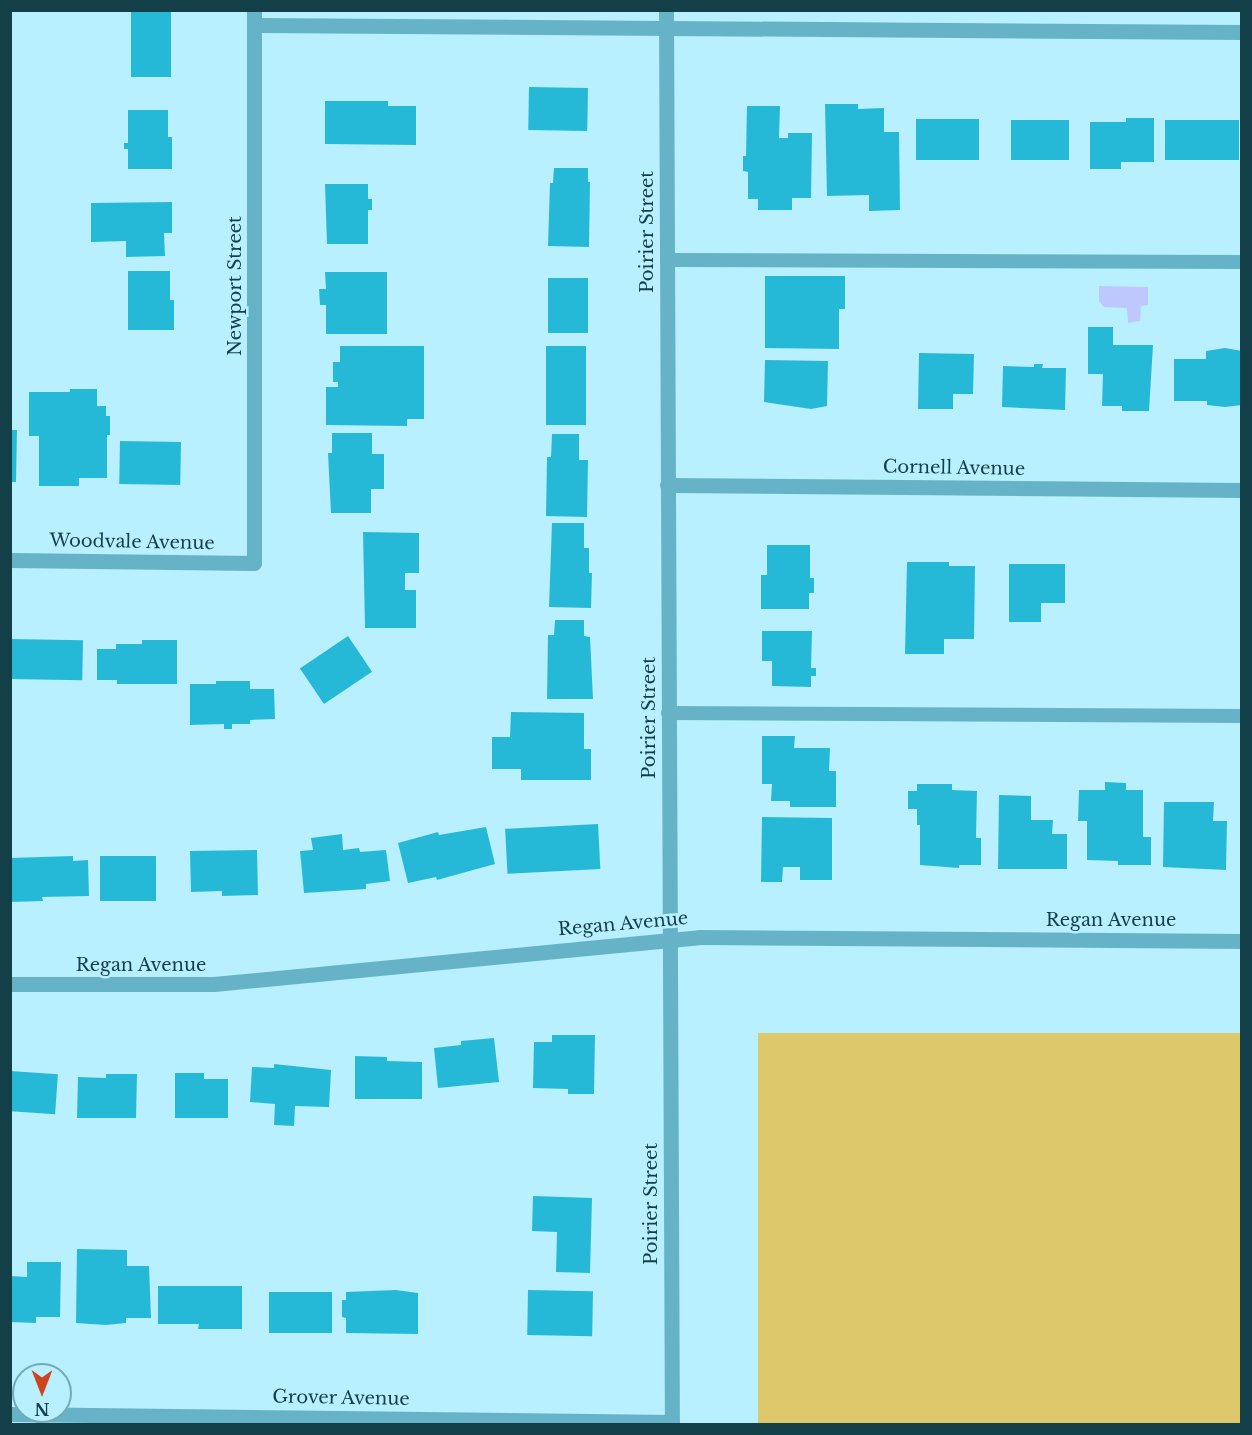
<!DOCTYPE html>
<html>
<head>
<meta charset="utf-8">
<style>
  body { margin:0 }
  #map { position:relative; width:1252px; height:1435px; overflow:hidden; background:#b8f0ff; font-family:"Libre Baskerville",serif }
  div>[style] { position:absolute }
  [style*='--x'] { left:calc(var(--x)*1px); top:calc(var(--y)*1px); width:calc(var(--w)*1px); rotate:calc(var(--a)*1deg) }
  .green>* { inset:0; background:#dec86c; transform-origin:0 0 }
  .water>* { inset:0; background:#bfc8fc }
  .building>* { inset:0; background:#26b9d7; transform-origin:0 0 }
  .service>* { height:14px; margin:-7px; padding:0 7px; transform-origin:7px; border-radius:7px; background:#66b3c7 }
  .minor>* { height:15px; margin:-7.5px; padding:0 7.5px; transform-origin:7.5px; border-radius:7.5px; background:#66b3c7 }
  .tertiary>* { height:15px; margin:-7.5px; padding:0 7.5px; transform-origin:7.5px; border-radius:7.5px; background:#66b3c7 }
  span { translate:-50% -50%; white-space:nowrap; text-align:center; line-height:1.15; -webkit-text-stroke:5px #b8f0ff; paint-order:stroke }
  .street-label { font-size:18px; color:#133f49 }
  .frame { position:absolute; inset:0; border:12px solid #133f49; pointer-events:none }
  .north { position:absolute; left:12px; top:1363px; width:60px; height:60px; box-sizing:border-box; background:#b8f0ff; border:2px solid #76a9b6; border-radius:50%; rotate:180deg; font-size:16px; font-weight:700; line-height:24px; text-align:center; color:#133f49 }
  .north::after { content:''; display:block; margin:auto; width:21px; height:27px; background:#ce451c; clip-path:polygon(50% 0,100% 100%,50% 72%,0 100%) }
</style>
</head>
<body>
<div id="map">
  <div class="green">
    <div style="left:758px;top:1033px;width:483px;height:391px"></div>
  </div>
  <div class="water">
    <div style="clip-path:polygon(1099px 286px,1148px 287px,1148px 305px,1141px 306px,1140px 321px,1128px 323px,1127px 308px,1104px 307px,1099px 301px)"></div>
  </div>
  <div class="building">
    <div style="left:131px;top:10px;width:40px;height:67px"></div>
    <div style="left:529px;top:87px;width:59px;height:43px;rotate:1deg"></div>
    <div style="clip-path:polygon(325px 101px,388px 101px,388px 106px,416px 106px,416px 145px,325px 144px)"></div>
    <div style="clip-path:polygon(825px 104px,858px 104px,858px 109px,884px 108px,884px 132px,899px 132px,900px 210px,869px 211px,869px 195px,827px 196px)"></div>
    <div style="clip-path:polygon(747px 106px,780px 106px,779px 138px,788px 138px,788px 133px,812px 133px,811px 198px,792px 198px,792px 210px,758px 210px,758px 199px,748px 199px,748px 172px,743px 171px,743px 156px,746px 156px)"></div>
    <div style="clip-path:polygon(128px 110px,168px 110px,168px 137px,172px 137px,172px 169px,128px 169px,128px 149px,124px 149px,124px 143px,128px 143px)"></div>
    <div style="clip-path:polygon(1126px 118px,1154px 118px,1154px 162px,1121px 162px,1121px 169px,1090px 169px,1090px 122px,1126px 122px)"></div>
    <div style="left:916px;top:119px;width:63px;height:41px"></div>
    <div style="left:1011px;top:120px;width:58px;height:40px"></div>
    <div style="left:1165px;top:120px;width:74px;height:40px"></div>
    <div style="clip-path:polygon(554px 168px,588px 168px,588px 182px,590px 182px,589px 247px,548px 246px,550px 183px,553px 183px)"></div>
    <div style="clip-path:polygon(325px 184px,368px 184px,368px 199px,372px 199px,372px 210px,368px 210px,368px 244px,327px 244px)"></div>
    <div style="clip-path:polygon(172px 202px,172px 233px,164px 233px,165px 256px,126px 257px,126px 241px,91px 242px,91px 203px)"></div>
    <div style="clip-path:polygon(128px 271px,170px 271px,170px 300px,174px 300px,174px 330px,128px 330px)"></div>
    <div style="clip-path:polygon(325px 272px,387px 272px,387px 334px,326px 334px,326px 305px,320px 305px,319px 289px,326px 289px)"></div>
    <div style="clip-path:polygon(765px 276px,845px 276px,845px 309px,839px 309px,839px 349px,765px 348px)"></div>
    <div style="left:548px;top:278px;width:40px;height:55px"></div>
    <div style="clip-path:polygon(1088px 327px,1113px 327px,1113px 345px,1153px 345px,1149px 411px,1122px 411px,1122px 406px,1102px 406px,1103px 374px,1088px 374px)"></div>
    <div style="clip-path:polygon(340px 346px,424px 346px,424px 419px,407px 419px,407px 426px,326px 425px,326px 387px,338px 387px,338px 382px,333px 382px,333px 362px,340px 362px)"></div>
    <div style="left:546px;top:346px;width:40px;height:79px"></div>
    <div style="clip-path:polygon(1225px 348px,1242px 351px,1242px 405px,1225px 407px,1207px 405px,1207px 401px,1174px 401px,1174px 359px,1206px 359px,1206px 351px)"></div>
    <div style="clip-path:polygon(919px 353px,974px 354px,973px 394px,953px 394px,953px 409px,918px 409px)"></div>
    <div style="clip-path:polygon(765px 360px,828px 361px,827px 406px,811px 409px,764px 402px)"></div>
    <div style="clip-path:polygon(1034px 364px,1043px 364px,1042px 368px,1066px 368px,1065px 410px,1002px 407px,1003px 366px,1034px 367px)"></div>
    <div style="clip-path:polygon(70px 389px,97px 389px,97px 406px,106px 406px,106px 416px,110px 416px,110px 435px,107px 435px,107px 478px,79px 478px,79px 486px,39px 486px,39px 436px,29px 436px,29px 392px,70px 392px)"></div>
    <div style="clip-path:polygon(10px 430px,17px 430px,16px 482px,10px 482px)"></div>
    <div style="clip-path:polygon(332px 433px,372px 433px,372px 454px,384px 454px,384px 489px,371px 489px,371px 513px,331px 513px,328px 453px,332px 453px)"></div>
    <div style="clip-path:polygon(552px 434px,579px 434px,579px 460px,588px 460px,587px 517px,546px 516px,547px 457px,551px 457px)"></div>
    <div style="left:120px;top:441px;width:61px;height:43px;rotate:1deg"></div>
    <div style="clip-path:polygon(552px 523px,584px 523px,584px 548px,589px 548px,589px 573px,592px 573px,591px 608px,549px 607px)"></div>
    <div style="clip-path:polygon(363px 532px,419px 533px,419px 573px,405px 573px,405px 590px,416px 590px,416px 628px,365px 628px)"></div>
    <div style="clip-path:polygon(767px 545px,810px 545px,810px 578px,814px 578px,814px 593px,809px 593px,809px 609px,761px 609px,761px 575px,767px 575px)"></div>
    <div style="clip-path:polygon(907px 562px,949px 562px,949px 566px,975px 566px,974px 639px,944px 639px,944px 654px,905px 654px)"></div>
    <div style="clip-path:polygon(1009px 564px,1065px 564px,1065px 603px,1041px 603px,1041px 622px,1009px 622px)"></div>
    <div style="clip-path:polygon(555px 620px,584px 620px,584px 636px,590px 637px,593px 699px,547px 699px,548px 635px,554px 635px)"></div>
    <div style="clip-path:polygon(762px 631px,812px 631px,811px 668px,816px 668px,816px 676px,811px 676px,811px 687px,772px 686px,772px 661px,762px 661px)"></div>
    <div style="left:348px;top:636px;width:43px;height:58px;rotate:56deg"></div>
    <div style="left:10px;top:639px;width:73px;height:40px;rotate:1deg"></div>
    <div style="clip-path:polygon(142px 640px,177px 640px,177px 684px,117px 684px,117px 680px,97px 680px,97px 649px,116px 649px,116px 644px,142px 644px)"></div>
    <div style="clip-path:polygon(216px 681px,250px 681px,250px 689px,274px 689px,275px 719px,250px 720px,250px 724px,232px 724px,232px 729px,224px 729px,224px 724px,190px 725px,190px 684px,216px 684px)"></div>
    <div style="clip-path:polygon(511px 712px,584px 713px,584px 749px,591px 749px,591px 780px,521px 780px,521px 769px,492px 769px,492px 737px,510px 737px)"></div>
    <div style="clip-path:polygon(762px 736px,795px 736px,794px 748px,830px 748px,829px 771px,836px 771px,836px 807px,790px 807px,790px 801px,771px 801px,772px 784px,762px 784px)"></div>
    <div style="clip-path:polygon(1105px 782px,1126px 783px,1126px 790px,1143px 790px,1143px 837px,1151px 837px,1151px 865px,1118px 865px,1118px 861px,1087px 860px,1087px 821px,1078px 821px,1079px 790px,1105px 790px)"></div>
    <div style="clip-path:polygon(917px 784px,952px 784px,952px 790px,977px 791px,976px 838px,981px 838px,981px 865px,959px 865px,959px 868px,920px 865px,920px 825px,917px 825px,917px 809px,908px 809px,908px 791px,917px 791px)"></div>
    <div style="clip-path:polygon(999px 795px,1031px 796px,1031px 820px,1053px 820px,1052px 834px,1067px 834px,1067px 869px,998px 869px)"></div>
    <div style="clip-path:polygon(1164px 802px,1214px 802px,1213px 821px,1227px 821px,1226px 870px,1163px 867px)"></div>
    <div style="clip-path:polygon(762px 817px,832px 818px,832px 880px,800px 880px,800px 867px,783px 867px,782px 882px,761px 882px)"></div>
    <div style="left:598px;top:824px;width:45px;height:93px;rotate:87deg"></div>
    <div style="clip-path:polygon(486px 827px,495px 864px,437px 880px,436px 877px,408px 883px,398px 843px,438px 832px,439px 835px)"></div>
    <div style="clip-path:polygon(342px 834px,343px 850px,359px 848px,360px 852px,386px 850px,390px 881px,366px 884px,366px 889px,304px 893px,300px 851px,313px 850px,311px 838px)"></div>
    <div style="clip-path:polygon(257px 850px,258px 895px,222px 896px,222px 891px,191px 892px,190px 851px)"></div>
    <div style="clip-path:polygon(73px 856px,73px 861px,88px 860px,89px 896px,42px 897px,43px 901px,10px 902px,10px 858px)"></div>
    <div style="left:156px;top:856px;width:45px;height:56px;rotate:90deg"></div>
    <div style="clip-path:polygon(552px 1035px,595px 1035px,594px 1094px,568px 1094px,568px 1089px,533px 1088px,534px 1042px,552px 1042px)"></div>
    <div style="clip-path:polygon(494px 1038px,499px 1082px,438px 1088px,434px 1048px,461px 1045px,461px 1041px)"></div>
    <div style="clip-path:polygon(355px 1056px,387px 1057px,387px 1061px,422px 1062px,422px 1099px,355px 1099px)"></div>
    <div style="clip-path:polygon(274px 1064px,331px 1070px,329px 1107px,295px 1106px,294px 1126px,274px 1125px,275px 1104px,250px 1102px,252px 1067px,274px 1068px)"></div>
    <div style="left:10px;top:1071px;width:48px;height:40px;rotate:4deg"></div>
    <div style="clip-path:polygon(175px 1073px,204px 1073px,204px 1079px,228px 1079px,228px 1118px,175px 1118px)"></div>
    <div style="clip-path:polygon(106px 1074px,137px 1074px,136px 1118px,77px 1118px,78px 1077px,106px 1078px)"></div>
    <div style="clip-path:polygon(533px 1196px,592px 1198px,590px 1273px,556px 1272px,557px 1232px,532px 1231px)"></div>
    <div style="clip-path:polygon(77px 1249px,127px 1250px,127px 1266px,149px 1266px,151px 1318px,126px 1318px,126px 1323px,106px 1325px,76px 1323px)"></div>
    <div style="clip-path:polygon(27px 1262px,61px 1262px,60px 1317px,36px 1317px,36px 1323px,10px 1322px,10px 1276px,27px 1277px)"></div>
    <div style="clip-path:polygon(158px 1286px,242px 1286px,242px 1329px,198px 1329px,199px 1324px,158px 1324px)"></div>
    <div style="clip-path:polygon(396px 1290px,418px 1293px,418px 1334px,346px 1333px,346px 1318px,342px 1317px,342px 1300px,346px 1300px,346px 1292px)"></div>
    <div style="left:528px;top:1290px;width:65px;height:45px;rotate:1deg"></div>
    <div style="left:269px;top:1292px;width:63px;height:41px"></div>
  </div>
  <div class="service">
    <div style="--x:667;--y:260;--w:575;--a:0.2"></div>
    <div style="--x:668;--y:713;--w:574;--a:0.3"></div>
  </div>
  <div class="minor">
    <div style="--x:255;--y:25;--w:987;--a:0.41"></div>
    <div style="--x:667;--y:485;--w:575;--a:0.5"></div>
    <div style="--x:10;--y:560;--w:244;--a:0.7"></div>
    <div style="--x:254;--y:563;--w:553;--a:-90"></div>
    <div style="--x:10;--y:984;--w:204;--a:0"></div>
    <div style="--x:214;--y:984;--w:487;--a:-5.5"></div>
    <div style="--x:699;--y:937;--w:543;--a:0.42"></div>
    <div style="--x:10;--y:1414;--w:662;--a:0.69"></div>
  </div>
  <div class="tertiary">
    <div style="--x:666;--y:10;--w:1414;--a:89.76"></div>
  </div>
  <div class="street-label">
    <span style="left:647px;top:232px;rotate:-90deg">Poirier Street</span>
    <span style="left:235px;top:286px;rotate:-90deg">Newport Street</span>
    <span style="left:954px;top:468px;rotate:1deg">Cornell Avenue</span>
    <span style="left:132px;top:542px;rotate:1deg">Woodvale Avenue</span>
    <span style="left:649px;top:718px;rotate:-90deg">Poirier Street</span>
    <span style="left:1111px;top:920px">Regan Avenue</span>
    <span style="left:623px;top:924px;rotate:-5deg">Regan Avenue</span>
    <span style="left:141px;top:965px">Regan Avenue</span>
    <span style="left:651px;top:1204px;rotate:-90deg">Poirier Street</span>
    <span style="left:341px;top:1398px;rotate:1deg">Grover Avenue</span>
  </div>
  <div class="frame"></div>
  <div class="north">N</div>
</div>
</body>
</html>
